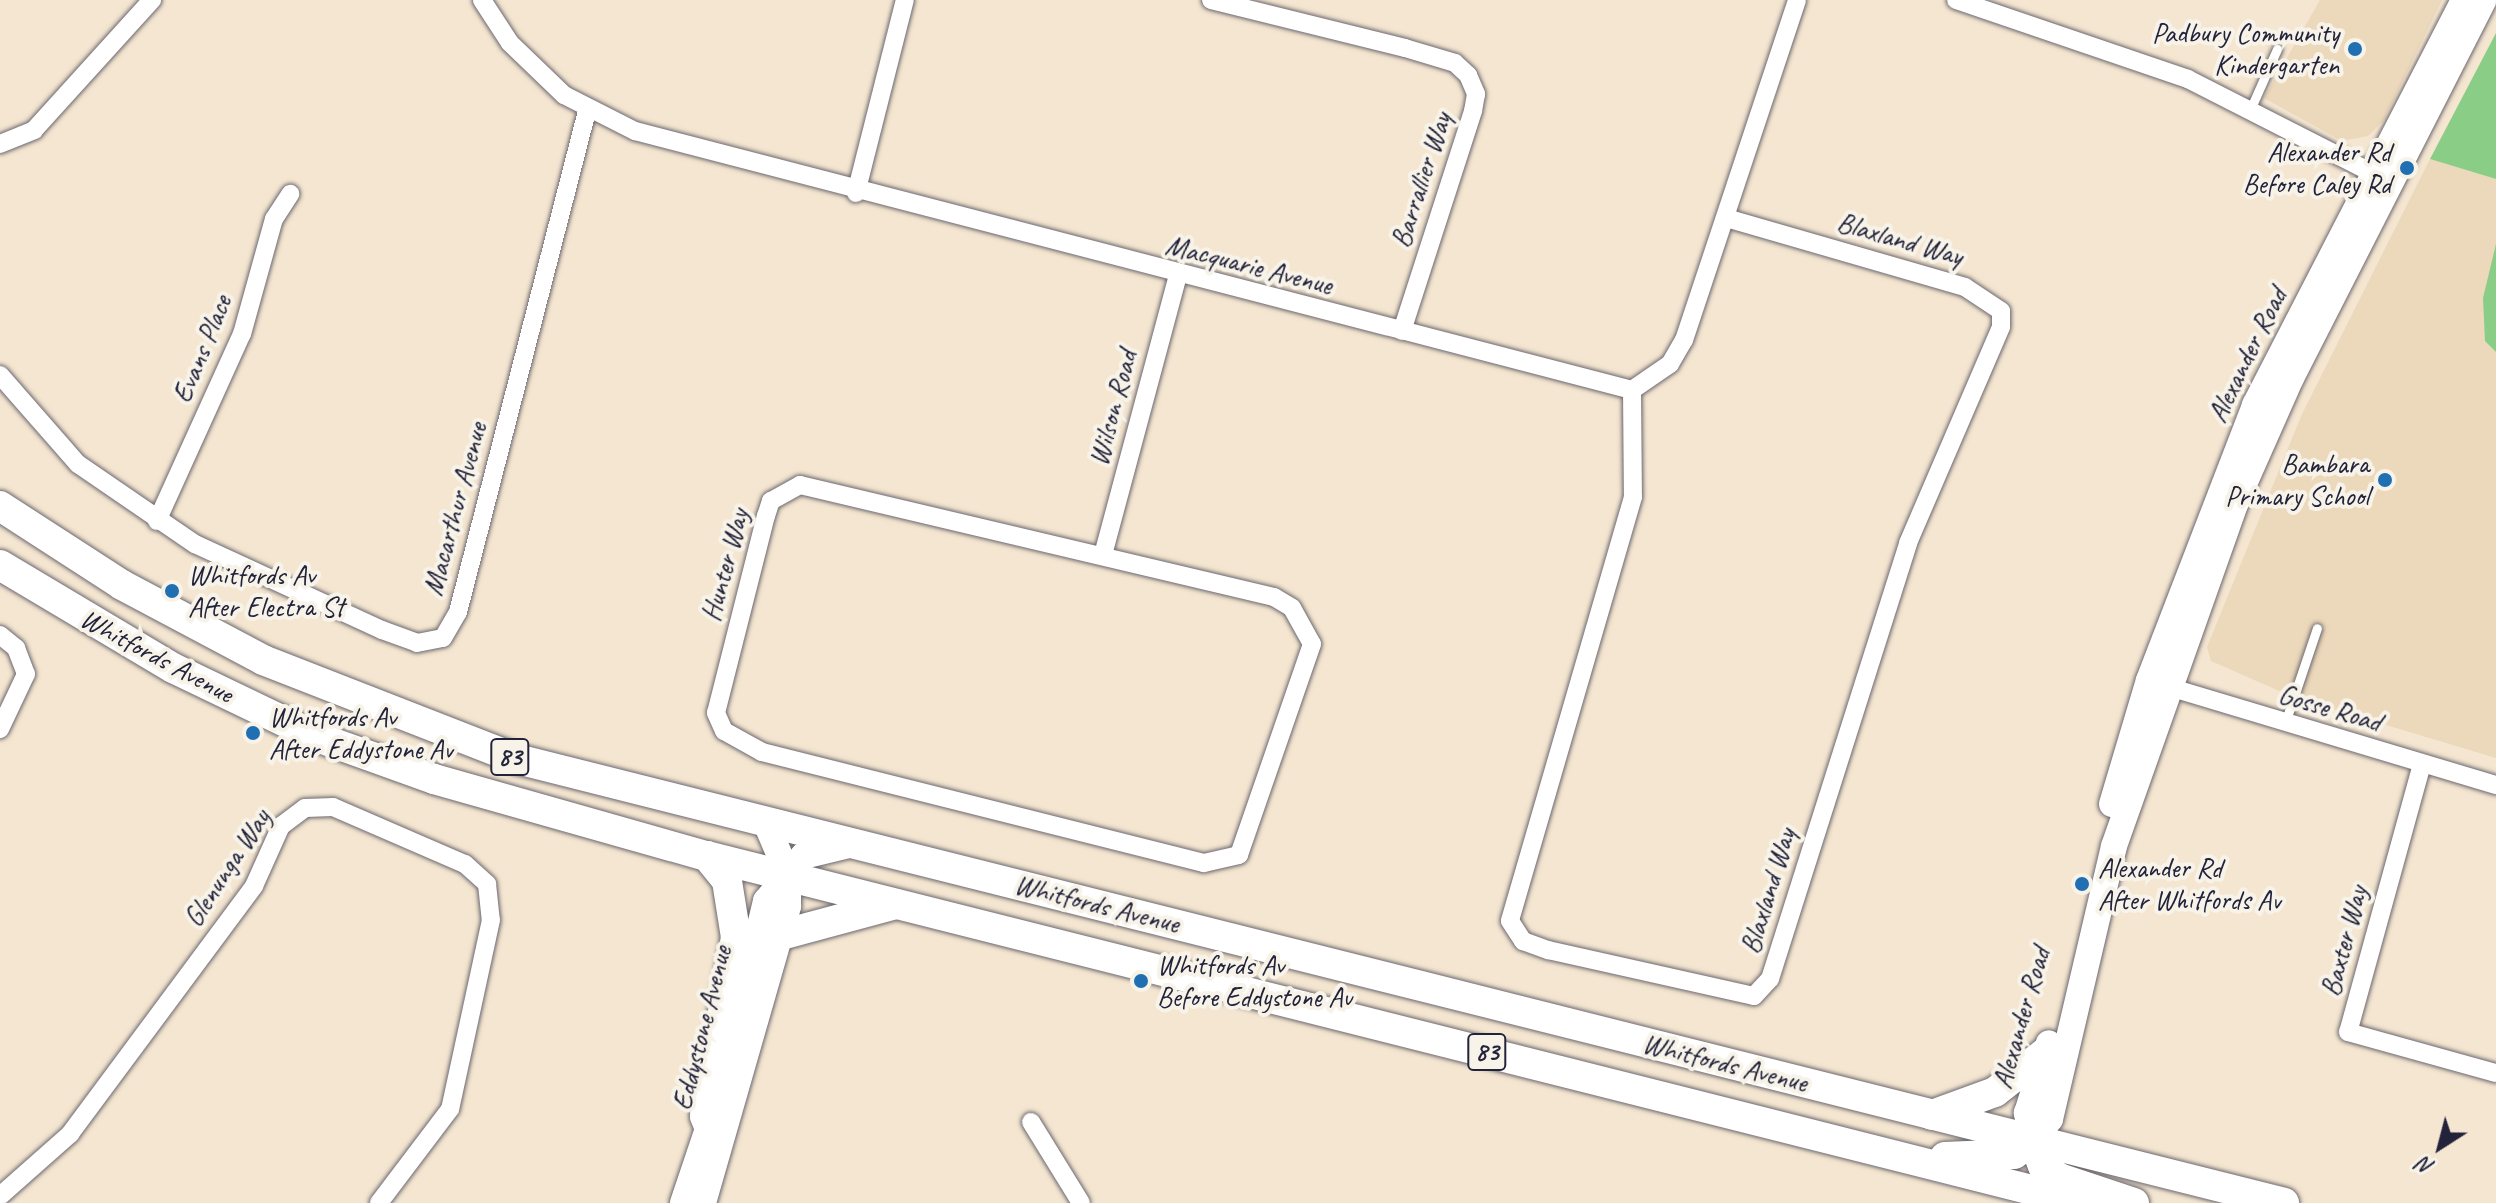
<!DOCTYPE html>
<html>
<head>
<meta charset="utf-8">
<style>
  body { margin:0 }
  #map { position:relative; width:2496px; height:1203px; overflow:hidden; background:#f4e6d0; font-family:Caveat,sans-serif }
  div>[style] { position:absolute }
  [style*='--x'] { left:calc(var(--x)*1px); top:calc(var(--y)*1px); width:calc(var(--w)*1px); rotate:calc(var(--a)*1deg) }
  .built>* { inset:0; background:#ecd8ba }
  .green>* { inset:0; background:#89cd87 }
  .roads { filter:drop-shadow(0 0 2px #6c676f) drop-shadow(0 0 2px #6c676f) }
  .lane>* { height:9px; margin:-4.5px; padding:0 4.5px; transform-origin:4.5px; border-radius:4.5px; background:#fff }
  .street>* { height:18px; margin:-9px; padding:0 9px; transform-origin:9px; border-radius:9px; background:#fff }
  .secondary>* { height:26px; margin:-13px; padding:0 13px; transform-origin:13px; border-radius:13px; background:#fff }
  .primary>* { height:30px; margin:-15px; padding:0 15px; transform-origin:15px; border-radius:15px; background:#fff }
  .dots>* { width:22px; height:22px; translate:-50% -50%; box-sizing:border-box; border:4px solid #f7f3e8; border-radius:50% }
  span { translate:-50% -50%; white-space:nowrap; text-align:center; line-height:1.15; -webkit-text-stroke:8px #f7f3e8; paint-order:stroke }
  .shield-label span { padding:2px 6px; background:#f7f3e8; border:2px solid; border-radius:6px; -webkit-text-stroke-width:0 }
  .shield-label { font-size:26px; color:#22223b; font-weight:700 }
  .poi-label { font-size:28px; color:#22223b }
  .right { translate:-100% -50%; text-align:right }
  .left { translate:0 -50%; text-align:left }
  .street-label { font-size:28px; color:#22223b }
  .north { position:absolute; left:2400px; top:1107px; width:80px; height:80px; -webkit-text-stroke:6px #f7f3e8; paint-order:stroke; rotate:216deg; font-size:22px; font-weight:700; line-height:32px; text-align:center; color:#22223b }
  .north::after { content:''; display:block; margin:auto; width:28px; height:36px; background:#22223b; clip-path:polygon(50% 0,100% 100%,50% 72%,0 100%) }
</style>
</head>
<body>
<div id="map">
  <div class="built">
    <div style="clip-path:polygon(2320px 0,2442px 0,2384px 120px,2368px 136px,2342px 141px,2264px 98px)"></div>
    <div style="clip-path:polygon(2430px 159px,2496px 179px,2496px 758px,2293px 697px,2211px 661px,2207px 647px,2302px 414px)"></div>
  </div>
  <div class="green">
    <div style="clip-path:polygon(2496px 33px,2496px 179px,2430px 159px)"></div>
    <div style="clip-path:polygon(2496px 244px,2496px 352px,2485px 341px,2483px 298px)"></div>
  </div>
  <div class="roads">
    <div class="lane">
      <div style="--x:2250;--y:110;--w:67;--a:-66.1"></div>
      <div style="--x:2285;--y:723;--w:100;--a:-71.4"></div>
    </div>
    <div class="street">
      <div style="--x:482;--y:0;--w:51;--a:56.9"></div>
      <div style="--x:510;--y:43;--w:75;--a:43.9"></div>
      <div style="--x:564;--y:95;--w:80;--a:26.9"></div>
      <div style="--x:635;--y:131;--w:1030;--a:14.56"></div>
      <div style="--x:1632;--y:390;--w:46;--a:-34.4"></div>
      <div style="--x:1670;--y:364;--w:28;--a:-60"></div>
      <div style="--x:1684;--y:340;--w:358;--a:-71.6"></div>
      <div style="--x:1211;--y:0;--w:200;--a:13.9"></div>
      <div style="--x:1405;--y:48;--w:52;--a:16.7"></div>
      <div style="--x:1455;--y:63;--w:18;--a:43"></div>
      <div style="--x:1468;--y:75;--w:21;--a:67"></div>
      <div style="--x:1476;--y:94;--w:17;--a:100"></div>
      <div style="--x:1473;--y:111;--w:231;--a:107.9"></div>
      <div style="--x:1956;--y:0;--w:245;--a:18.8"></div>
      <div style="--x:2188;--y:79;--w:220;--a:27"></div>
      <div style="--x:0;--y:144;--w:37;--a:-22"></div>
      <div style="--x:34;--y:130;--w:176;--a:-47.8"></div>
      <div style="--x:856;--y:193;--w:199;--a:-75.8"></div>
      <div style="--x:0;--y:375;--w:118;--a:48.8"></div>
      <div style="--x:78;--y:464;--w:142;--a:34.4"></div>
      <div style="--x:195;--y:544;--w:206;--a:24.7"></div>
      <div style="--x:382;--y:630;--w:37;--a:20"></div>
      <div style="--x:417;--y:643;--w:26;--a:-11"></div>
      <div style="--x:443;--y:638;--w:30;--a:-60"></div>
      <div style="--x:458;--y:612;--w:517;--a:-75.56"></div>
      <div style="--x:1632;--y:390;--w:107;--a:89.5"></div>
      <div style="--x:1633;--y:497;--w:441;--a:106.2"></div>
      <div style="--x:1510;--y:921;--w:24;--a:57"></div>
      <div style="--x:1523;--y:941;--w:27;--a:20"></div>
      <div style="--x:1548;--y:950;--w:211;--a:12.6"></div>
      <div style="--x:1754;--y:996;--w:23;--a:-47"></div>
      <div style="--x:1770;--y:979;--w:457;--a:-72.4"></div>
      <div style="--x:1908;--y:543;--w:235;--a:-66.7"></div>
      <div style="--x:2001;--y:327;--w:16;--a:-90"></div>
      <div style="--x:2001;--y:311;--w:43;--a:-146.3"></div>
      <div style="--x:1965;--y:287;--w:249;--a:-163.9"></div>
      <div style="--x:800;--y:485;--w:487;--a:13.3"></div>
      <div style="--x:1274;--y:597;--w:21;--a:31"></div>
      <div style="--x:1292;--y:608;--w:41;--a:60.9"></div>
      <div style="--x:1312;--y:644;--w:223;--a:109.1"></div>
      <div style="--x:1239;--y:855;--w:36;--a:167"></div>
      <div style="--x:1204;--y:863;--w:456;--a:-165.9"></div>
      <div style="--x:762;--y:752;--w:43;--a:-151.1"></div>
      <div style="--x:724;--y:731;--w:20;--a:-114"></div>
      <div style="--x:716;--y:713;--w:203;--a:-75.8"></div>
      <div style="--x:766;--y:516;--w:16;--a:-72"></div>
      <div style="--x:771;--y:501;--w:33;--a:-29"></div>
      <div style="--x:157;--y:521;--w:205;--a:-65.6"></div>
      <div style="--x:242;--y:334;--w:119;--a:-74.5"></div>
      <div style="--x:274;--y:219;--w:30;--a:-57"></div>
      <div style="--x:1103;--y:555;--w:289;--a:-75"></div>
      <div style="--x:0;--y:635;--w:21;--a:39"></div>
      <div style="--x:16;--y:648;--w:28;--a:69"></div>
      <div style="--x:26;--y:674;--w:61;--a:115.3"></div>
      <div style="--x:2159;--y:684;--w:352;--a:16.7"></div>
      <div style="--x:2422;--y:764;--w:278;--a:105.4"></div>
      <div style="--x:2348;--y:1032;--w:154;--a:15.5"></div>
      <div style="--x:1031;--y:1122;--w:95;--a:58.3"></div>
      <div style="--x:0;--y:1196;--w:94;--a:-41.5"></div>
      <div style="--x:70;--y:1134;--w:309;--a:-53.4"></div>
      <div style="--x:254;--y:886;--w:66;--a:-65.8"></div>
      <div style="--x:281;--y:826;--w:30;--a:-37"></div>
      <div style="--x:305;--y:808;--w:28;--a:-2"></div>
      <div style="--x:333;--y:807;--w:144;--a:23.4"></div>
      <div style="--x:465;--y:864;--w:30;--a:42"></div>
      <div style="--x:487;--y:884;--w:36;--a:84"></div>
      <div style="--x:491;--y:920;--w:193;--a:102.2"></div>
      <div style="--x:450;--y:1109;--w:118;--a:127.1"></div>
    </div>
    <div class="secondary">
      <div style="--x:2112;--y:804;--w:129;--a:-73.4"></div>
      <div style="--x:2149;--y:680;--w:295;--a:-68.9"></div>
      <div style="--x:2255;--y:405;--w:456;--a:-62.7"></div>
      <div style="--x:728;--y:1058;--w:162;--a:-76.4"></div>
      <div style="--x:766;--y:901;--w:58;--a:-50.6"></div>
      <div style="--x:803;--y:856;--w:51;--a:-13.5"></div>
      <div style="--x:2033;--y:1140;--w:27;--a:-51"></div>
      <div style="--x:2050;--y:1119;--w:280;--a:-76.8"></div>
      <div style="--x:2114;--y:846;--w:365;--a:-70.5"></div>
      <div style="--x:2236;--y:502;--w:136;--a:-66.1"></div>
      <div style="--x:2291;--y:378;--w:424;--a:-63"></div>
      <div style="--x:2033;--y:1140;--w:28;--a:-103"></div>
      <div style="--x:2027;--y:1113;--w:73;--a:-72.6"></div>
      <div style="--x:683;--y:1203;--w:100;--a:-71.4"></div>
      <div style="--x:703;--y:1203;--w:309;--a:-74"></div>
      <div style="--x:788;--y:906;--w:31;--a:-90"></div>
      <div style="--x:788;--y:875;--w:56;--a:-112.9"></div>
    </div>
    <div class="primary">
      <div style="--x:0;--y:506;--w:145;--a:32.9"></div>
      <div style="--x:122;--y:585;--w:160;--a:28"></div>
      <div style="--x:263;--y:660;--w:273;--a:21.3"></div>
      <div style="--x:517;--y:759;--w:1822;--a:14.1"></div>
      <div style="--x:0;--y:565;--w:201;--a:30.8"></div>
      <div style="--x:173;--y:668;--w:157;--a:25.7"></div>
      <div style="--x:314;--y:736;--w:127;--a:19.7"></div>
      <div style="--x:434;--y:779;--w:284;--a:15.8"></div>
      <div style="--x:707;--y:856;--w:1419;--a:14.15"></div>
      <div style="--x:707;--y:856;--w:32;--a:51"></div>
      <div style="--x:727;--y:881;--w:57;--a:80.9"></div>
      <div style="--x:736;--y:937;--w:182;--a:99.8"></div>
      <div style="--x:705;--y:1116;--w:14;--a:69"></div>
      <div style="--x:781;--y:935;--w:119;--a:-15.1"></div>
      <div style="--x:1932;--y:1115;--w:67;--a:-20.1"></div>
      <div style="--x:1995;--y:1092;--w:65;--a:-38.1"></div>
      <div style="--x:2033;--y:1140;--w:28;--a:69"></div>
      <div style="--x:2043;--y:1166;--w:20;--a:37"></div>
      <div style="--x:2059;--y:1178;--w:79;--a:18.4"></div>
      <div style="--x:1945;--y:1157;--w:69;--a:-2.5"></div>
      <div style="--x:2014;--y:1154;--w:24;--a:-36"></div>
    </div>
  </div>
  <div class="dots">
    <div style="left:2355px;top:49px;background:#1f6fb2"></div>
    <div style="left:2407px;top:168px;background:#1f6fb2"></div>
    <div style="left:2385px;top:480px;background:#1f6fb2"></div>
    <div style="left:172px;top:591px;background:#1f6fb2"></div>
    <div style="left:253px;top:733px;background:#1f6fb2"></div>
    <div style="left:2082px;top:884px;background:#1f6fb2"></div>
    <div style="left:1141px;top:981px;background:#1f6fb2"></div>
  </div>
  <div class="shield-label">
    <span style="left:510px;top:757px">83</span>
    <span style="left:1487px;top:1052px">83</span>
  </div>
  <div class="poi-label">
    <span class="right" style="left:2339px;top:49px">Padbury Community<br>Kindergarten</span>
    <span class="right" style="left:2391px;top:168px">Alexander Rd<br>Before Caley Rd</span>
    <span class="right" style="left:2369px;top:480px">Bambara<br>Primary School</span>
    <span class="left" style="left:188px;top:591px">Whitfords Av<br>After Electra St</span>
    <span class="left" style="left:269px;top:733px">Whitfords Av<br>After Eddystone Av</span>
    <span class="left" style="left:2098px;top:884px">Alexander Rd<br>After Whitfords Av</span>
    <span class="left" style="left:1157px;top:981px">Whitfords Av<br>Before Eddystone Av</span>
  </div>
  <div class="street-label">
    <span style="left:1421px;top:180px;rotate:-72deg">Barrallier Way</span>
    <span style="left:1900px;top:239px;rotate:16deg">Blaxland Way</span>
    <span style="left:1249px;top:265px;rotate:14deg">Macquarie Avenue</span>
    <span style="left:202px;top:349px;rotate:-68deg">Evans Place</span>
    <span style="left:2247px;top:355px;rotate:-64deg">Alexander Road</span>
    <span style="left:1113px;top:408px;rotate:-75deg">Wilson Road</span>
    <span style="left:455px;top:509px;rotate:-75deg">Macarthur Avenue</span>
    <span style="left:725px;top:565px;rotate:-75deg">Hunter Way</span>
    <span style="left:157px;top:656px;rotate:28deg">Whitfords Avenue</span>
    <span style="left:2330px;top:708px;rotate:16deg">Gosse Road</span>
    <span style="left:227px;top:868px;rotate:-57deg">Glenunga Way</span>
    <span style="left:1768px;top:891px;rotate:-73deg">Blaxland Way</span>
    <span style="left:1097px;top:904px;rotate:14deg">Whitfords Avenue</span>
    <span style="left:2344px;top:941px;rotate:-75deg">Baxter Way</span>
    <span style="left:2021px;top:1018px;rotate:-74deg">Alexander Road</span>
    <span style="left:702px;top:1028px;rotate:-76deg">Eddystone Avenue</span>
    <span style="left:1725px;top:1063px;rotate:14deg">Whitfords Avenue</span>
  </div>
  <div class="north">N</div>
</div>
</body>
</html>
